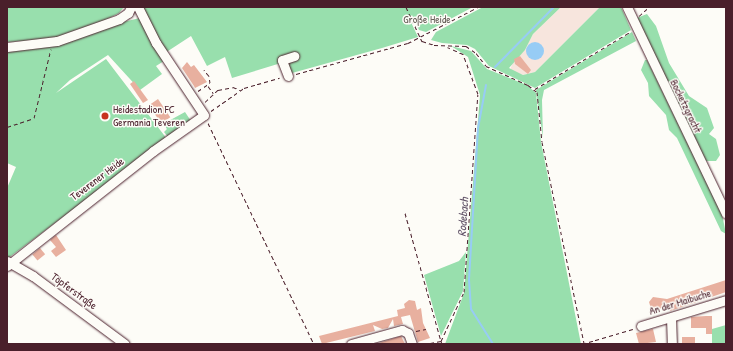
<!DOCTYPE html>
<html>
<head>
<meta charset="utf-8">
<style>
  body { margin:0 }
  #map { position:relative; width:733px; height:351px; overflow:hidden; background:#fdfcf7; font-family:"Patrick Hand",sans-serif }
  div>[style] { position:absolute }
  [style*='--x'] { left:calc(var(--x)*1px); top:calc(var(--y)*1px); width:calc(var(--w)*1px); rotate:calc(var(--a)*1deg) }
  .built>* { inset:0; background:#f7e5dd }
  .green>* { inset:0; background:#98dfad }
  .water>* { inset:0; background:#97ccf5 }
  .round { border-radius:50% }
  .stream>* { height:2px; margin:-1px; padding:0 1px; transform-origin:1px; border-radius:1px; background:#97ccf5 }
  .building>* { inset:0; background:#e8b09f; transform-origin:0 0 }
  .path>* { height:1px; margin-top:-0.5px; transform-origin:0; background:repeating-linear-gradient(90deg,#4a1f2b 0 4px,transparent 0 7px) }
  .roads { filter:drop-shadow(0 0 1px #4a1f2b) drop-shadow(0 0 1px #4a1f2b) }
  .minor>* { height:9px; margin:-4.5px; padding:0 4.5px; transform-origin:4.5px; border-radius:4.5px; background:#fdfcf7 }
  .dots>* { width:11px; height:11px; translate:-50% -50%; box-sizing:border-box; border:2px solid #fdfcf7; border-radius:50% }
  span { translate:-50% -50%; white-space:nowrap; text-align:center; line-height:1.15; -webkit-text-stroke:3px #fdfcf7; paint-order:stroke }
  .park-label { font-size:11px; color:#615952 }
  .street-label { font-size:11px; color:#4a1f2b }
  .poi-label { font-size:11px; color:#4a1f2b }
  .left { translate:0 -50%; text-align:left }
  .water-label { font-size:12px; color:#615368; font-style:italic }
  .frame { position:absolute; inset:0; border:8px solid #4a1f2b; pointer-events:none }
</style>
</head>
<body>
<div id="map">
  <div class="built">
    <div style="clip-path:polygon(561px 7px,600px 7px,535px 72px,523px 75px,510px 70px,513px 62px,525px 50px,533px 34px)"></div>
  </div>
  <div class="green">
    <div style="clip-path:polygon(7px 7px,124px 7px,119px 13px,96px 25px,49px 40px,7px 42px)"></div>
    <div style="clip-path:polygon(139px 7px,473px 7px,426px 32px,419px 30px,412px 15px,409px 18px,418px 37px,382px 48px,292px 73px,281px 63px,232px 78px,225px 57px,207px 66px,191px 36px,165px 53px)"></div>
    <div style="clip-path:polygon(483px 7px,561px 7px,533px 34px,525px 50px,509px 68px,523px 75px,535px 72px,600px 7px,621px 7px,631px 30px,535px 88px,489px 66px,475px 49px,467px 45px,442px 43px,431px 40px,436px 32px)"></div>
    <div style="clip-path:polygon(647px 14px,656px 26px,669px 63px,689px 96px,707px 108px,714px 128px,709px 134px,716px 139px,720px 155px,716px 161px,703px 161px,634px 19px)"></div>
    <div style="clip-path:polygon(140px 18px,164px 61px,156px 66px,162px 74px,140px 90px,108px 55px,70px 80px,56px 93px,106px 59px,167px 139px,7px 259px,7px 188px,16px 167px,7px 163px,7px 49px)"></div>
    <div style="clip-path:polygon(632px 32px,636px 41px,544px 90px,542px 100px,543px 138px,536px 90px)"></div>
    <div style="clip-path:polygon(451px 46px,471px 51px,487px 69px,527px 85px,536px 93px,541px 142px,581px 344px,445px 344px,464px 293px,480px 95px,468px 57px)"></div>
    <div style="clip-path:polygon(645px 60px,647px 60px,722px 214px,726px 234px,721px 231px,677px 138px,669px 130px,666px 115px,649px 96px,648px 83px,641px 70px)"></div>
    <div style="clip-path:polygon(185px 112px,191px 121px,168px 137px,164px 132px,167px 129px,163px 124px)"></div>
    <div style="clip-path:polygon(466px 252px,463px 291px,441px 336px,424px 275px,459px 261px)"></div>
    <div style="clip-path:polygon(726px 325px,726px 344px,712px 344px,712px 329px)"></div>
  </div>
  <div class="water">
    <div class="round" style="left:526px;top:42px;width:18px;height:18px"></div>
  </div>
  <div class="stream">
    <div style="--x:495;--y:67;--w:84;--a:-45.5"></div>
    <div style="--x:486;--y:85;--w:44;--a:100.5"></div>
    <div style="--x:478;--y:128;--w:152;--a:93.4"></div>
    <div style="--x:469;--y:280;--w:29;--a:86"></div>
    <div style="--x:471;--y:309;--w:41;--a:57.8"></div>
  </div>
  <div class="building">
    <div style="clip-path:polygon(520px 56px,531px 70px,528px 74px,515px 64px,514px 59px)"></div>
    <div style="clip-path:polygon(187px 62px,191px 67px,194px 65px,207px 82px,195px 88px,194px 86px,182px 68px)"></div>
    <div style="clip-path:polygon(134px 81px,148px 100px,143px 103px,130px 84px)"></div>
    <div style="left:158px;top:99px;width:22px;height:11px;rotate:56deg"></div>
    <div style="clip-path:polygon(56px 235px,66px 250px,56px 257px,51px 251px,56px 247px,50px 240px)"></div>
    <div style="left:40px;top:248px;width:8px;height:10px;rotate:50deg"></div>
    <div style="clip-path:polygon(726px 280px,726px 292px,670px 311px,669px 305px,652px 312px,649px 302px,653px 297px,667px 299px)"></div>
    <div style="clip-path:polygon(409px 300px,415px 301px,417px 310px,421px 308px,423px 323px,430px 338px,418px 342px,410px 315px,401px 317px,403px 324px,394px 326px,393px 319px,388px 328px,382px 329px,373px 325px,375px 331px,322px 344px,319px 336px,398px 316px,397px 310px,405px 308px,404px 304px)"></div>
    <div style="clip-path:polygon(706px 316px,712px 316px,712px 334px,706px 334px,706px 328px,691px 328px,691px 317px)"></div>
    <div style="clip-path:polygon(653px 329px,656px 342px,639px 344px,636px 333px)"></div>
    <div style="clip-path:polygon(401px 336px,405px 344px,379px 344px,379px 343px)"></div>
    <div style="left:682px;top:337px;width:13px;height:7px"></div>
  </div>
  <div class="path">
    <div style="--x:406;--y:7;--w:38;--a:65"></div>
    <div style="--x:422;--y:41;--w:13;--a:18"></div>
    <div style="--x:434;--y:45;--w:32;--a:2"></div>
    <div style="--x:466;--y:46;--w:12;--a:35"></div>
    <div style="--x:476;--y:53;--w:16;--a:52"></div>
    <div style="--x:486;--y:66;--w:46;--a:24.3"></div>
    <div style="--x:528;--y:85;--w:11;--a:38"></div>
    <div style="--x:537;--y:92;--w:50;--a:84.3"></div>
    <div style="--x:542;--y:142;--w:205;--a:78.2"></div>
    <div style="--x:639;--y:16;--w:13;--a:-42"></div>
    <div style="--x:296;--y:74;--w:116;--a:-15.5"></div>
    <div style="--x:408;--y:43;--w:79;--a:-27.2"></div>
    <div style="--x:208;--y:86;--w:9;--a:54"></div>
    <div style="--x:535;--y:89;--w:111;--a:-31"></div>
    <div style="--x:198;--y:91;--w:14;--a:-34"></div>
    <div style="--x:210;--y:83;--w:7;--a:-98"></div>
    <div style="--x:209;--y:76;--w:8;--a:-130"></div>
    <div style="--x:205;--y:102;--w:18;--a:-43"></div>
    <div style="--x:218;--y:90;--w:15;--a:-11"></div>
    <div style="--x:233;--y:87;--w:8;--a:23"></div>
    <div style="--x:211;--y:111;--w:40;--a:-34.9"></div>
    <div style="--x:244;--y:88;--w:37;--a:-16"></div>
    <div style="--x:208;--y:123;--w:245;--a:64.4"></div>
    <div style="--x:7;--y:127;--w:28;--a:-18"></div>
    <div style="--x:34;--y:118;--w:71;--a:-76.2"></div>
    <div style="--x:405;--y:213;--w:133;--a:74.3"></div>
    <div style="--x:441;--y:341;--w:15;--a:169"></div>
    <div style="--x:416;--y:331;--w:10;--a:-11"></div>
    <div style="--x:442;--y:344;--w:3;--a:-108"></div>
    <div style="--x:441;--y:341;--w:54;--a:-64.9"></div>
    <div style="--x:464;--y:292;--w:198;--a:-86"></div>
    <div style="--x:478;--y:94;--w:43;--a:-110.6"></div>
    <div style="--x:463;--y:54;--w:17;--a:-156"></div>
    <div style="--x:582;--y:344;--w:53;--a:-16.4"></div>
  </div>
  <div class="roads">
    <div class="minor">
      <div style="--x:627;--y:7;--w:229;--a:64.4"></div>
      <div style="--x:7;--y:47;--w:50;--a:-6.8"></div>
      <div style="--x:57;--y:41;--w:66;--a:-19.5"></div>
      <div style="--x:119;--y:19;--w:11;--a:-34"></div>
      <div style="--x:128;--y:13;--w:7;--a:-63"></div>
      <div style="--x:288;--y:76;--w:17;--a:-111"></div>
      <div style="--x:282;--y:60;--w:13;--a:-18"></div>
      <div style="--x:7;--y:261;--w:30;--a:30"></div>
      <div style="--x:33;--y:276;--w:114;--a:36.5"></div>
      <div style="--x:7;--y:266;--w:186;--a:-38.2"></div>
      <div style="--x:153;--y:151;--w:62;--a:-35.2"></div>
      <div style="--x:204;--y:115;--w:87;--a:-123.7"></div>
      <div style="--x:156;--y:43;--w:40;--a:-116.6"></div>
      <div style="--x:671;--y:318;--w:26;--a:88"></div>
      <div style="--x:641;--y:326;--w:89;--a:-17"></div>
      <div style="--x:351;--y:344;--w:53;--a:-15.4"></div>
      <div style="--x:402;--y:330;--w:7;--a:27"></div>
      <div style="--x:408;--y:333;--w:12;--a:70"></div>
    </div>
  </div>
  <div class="dots">
    <div style="left:105px;top:116px;background:#c8321e"></div>
  </div>
  <div class="park-label">
    <span style="left:427px;top:19px">Große Heide</span>
  </div>
  <div class="street-label">
    <span style="left:686px;top:106px;rotate:64deg">Bocketzgracht</span>
    <span style="left:97px;top:179px;rotate:-37deg">Teverener Heide</span>
    <span style="left:74px;top:291px;rotate:36deg">Töpferstraße</span>
    <span style="left:680px;top:302px;rotate:-17deg">An der Maibuche</span>
  </div>
  <div class="poi-label">
    <span class="left" style="left:113px;top:116px">Heidestadion FC<br>Germania Teveren</span>
  </div>
  <div class="water-label">
    <span style="left:463px;top:217px;rotate:-86deg">Rodebach</span>
  </div>
  <div class="frame"></div>
</div>
</body>
</html>
